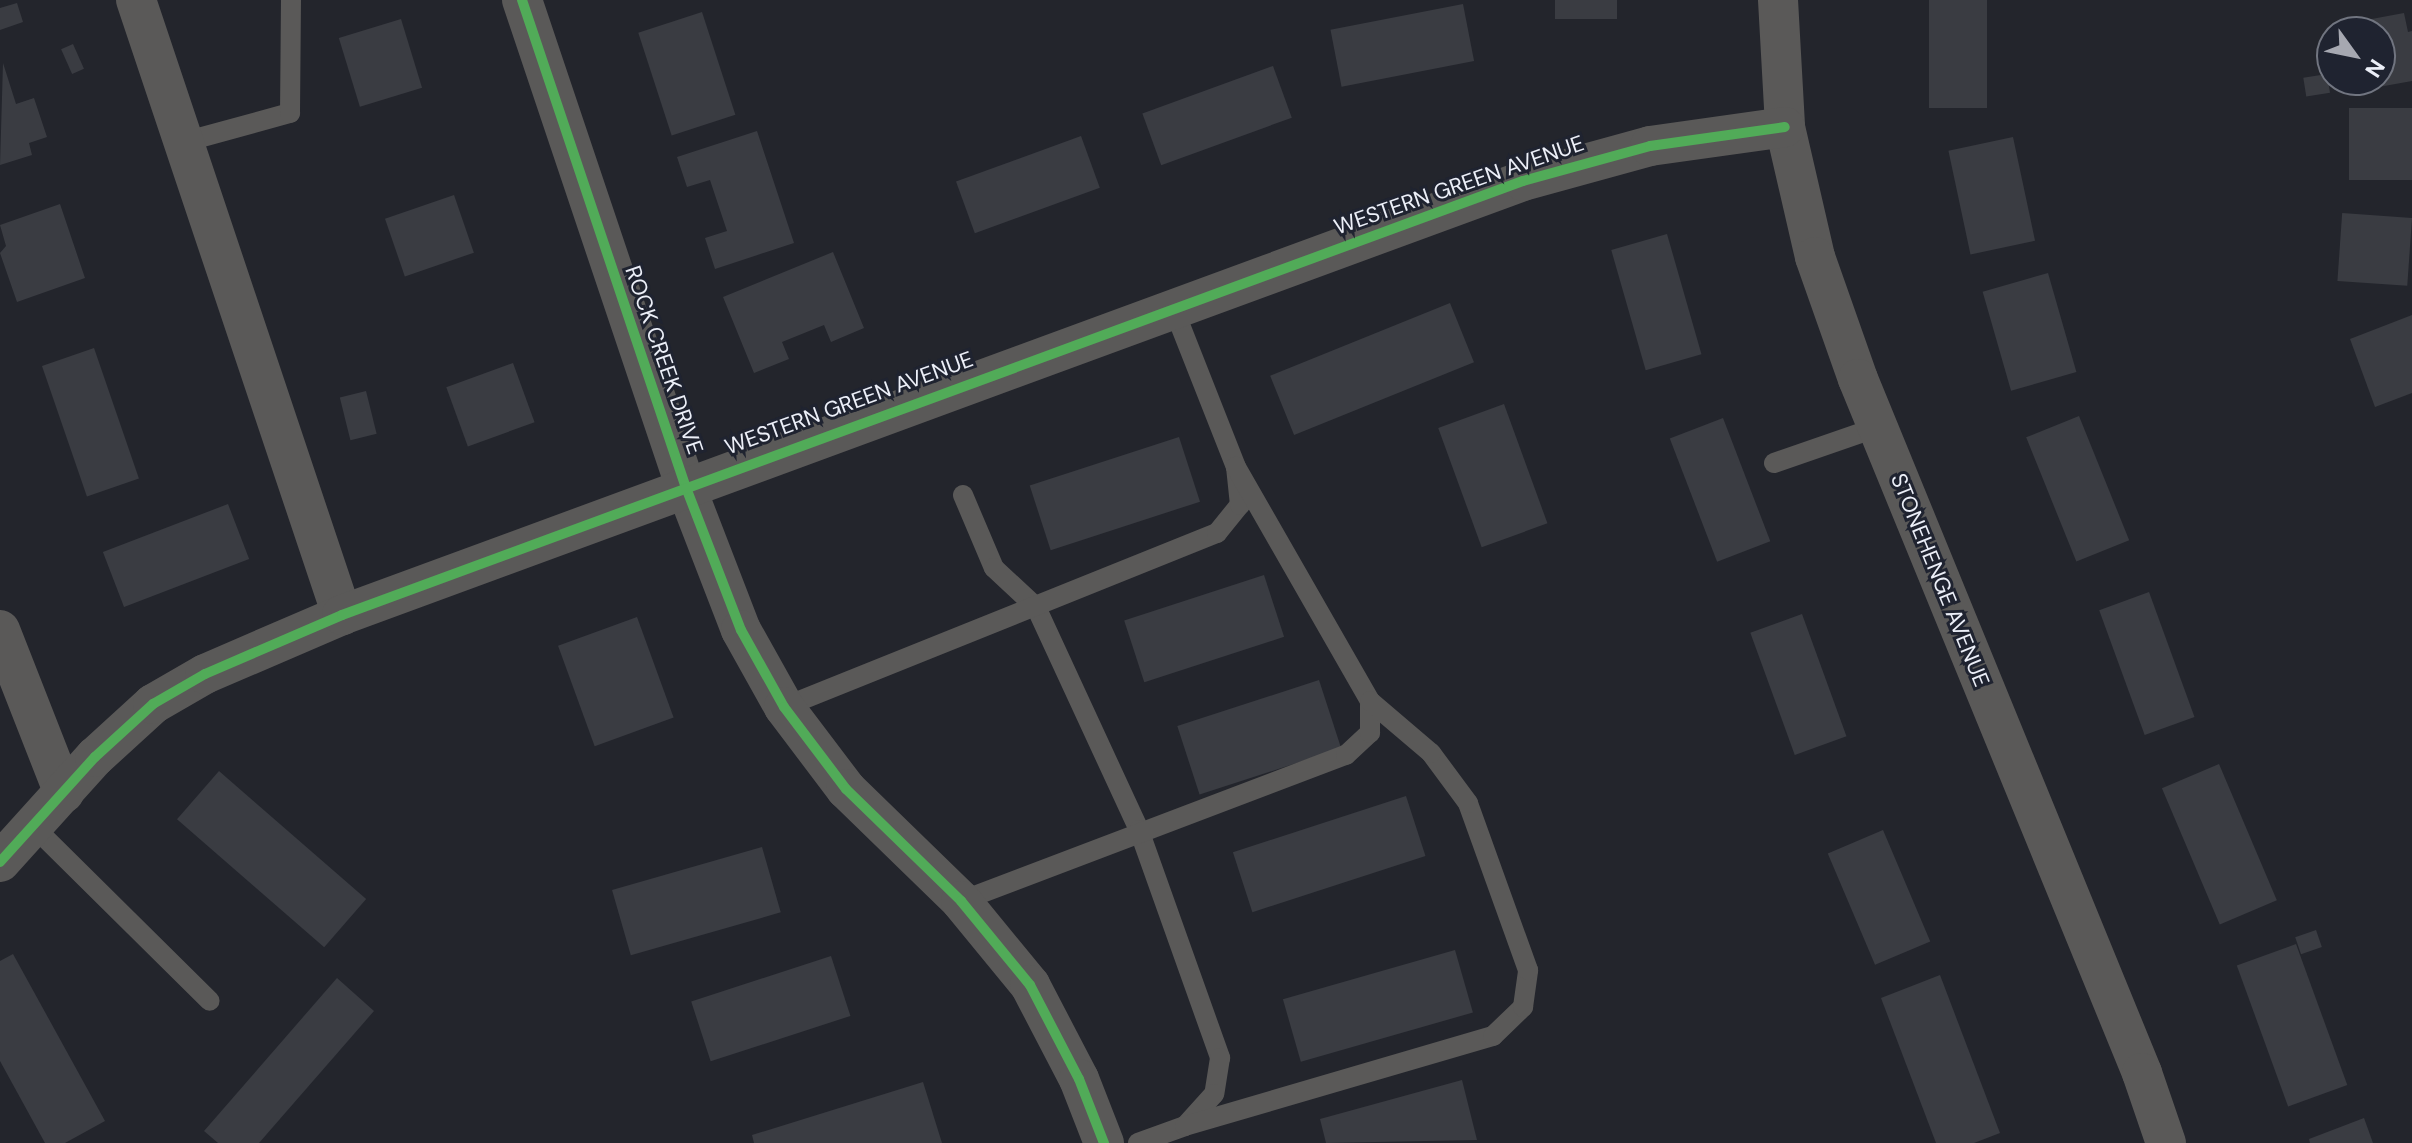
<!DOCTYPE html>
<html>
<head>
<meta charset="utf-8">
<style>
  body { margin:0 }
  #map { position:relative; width:2412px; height:1143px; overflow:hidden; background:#23252c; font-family:"DM Sans",sans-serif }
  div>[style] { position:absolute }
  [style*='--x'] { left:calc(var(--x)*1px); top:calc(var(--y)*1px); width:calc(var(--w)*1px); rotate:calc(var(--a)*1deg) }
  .building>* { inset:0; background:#3a3c42; transform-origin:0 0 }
  .lane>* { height:20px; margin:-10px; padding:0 10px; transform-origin:10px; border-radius:10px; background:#5a5958 }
  .street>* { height:40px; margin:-20px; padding:0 20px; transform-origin:20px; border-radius:20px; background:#5a5958 }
  .cycleway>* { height:10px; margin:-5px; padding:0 5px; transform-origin:5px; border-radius:5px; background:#51ab58 }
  span { translate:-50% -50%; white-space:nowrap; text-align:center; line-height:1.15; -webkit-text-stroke:6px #1f2330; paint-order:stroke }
  .street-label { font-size:22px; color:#eceff8 }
  .north { position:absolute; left:2316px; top:16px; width:80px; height:80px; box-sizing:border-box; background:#1f2330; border:2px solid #717580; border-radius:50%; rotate:123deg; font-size:22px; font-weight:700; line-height:32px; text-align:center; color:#eceff8 }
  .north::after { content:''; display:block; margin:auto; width:28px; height:36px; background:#a6a8b1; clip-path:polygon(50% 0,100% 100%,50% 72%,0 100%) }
</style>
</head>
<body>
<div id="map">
  <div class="building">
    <div style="left:1555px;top:0;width:62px;height:19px"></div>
    <div style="left:1929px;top:0;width:58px;height:108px"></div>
    <div style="clip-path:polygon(17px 3px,23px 22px,0 30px,0 8px)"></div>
    <div style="left:1463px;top:4px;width:58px;height:135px;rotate:79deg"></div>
    <div style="left:702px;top:12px;width:108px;height:67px;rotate:72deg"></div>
    <div style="clip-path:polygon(2404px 13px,2408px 32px,2412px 31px,2412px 81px,2362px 90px,2360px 80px,2380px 80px,2380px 32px,2352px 32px,2350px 23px)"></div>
    <div style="left:401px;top:19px;width:72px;height:65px;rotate:73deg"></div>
    <div style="left:73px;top:44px;width:27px;height:13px;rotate:66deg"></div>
    <div style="clip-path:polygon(3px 63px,16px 104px,34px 98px,47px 137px,29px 143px,32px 155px,0 165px)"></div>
    <div style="left:1273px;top:66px;width:55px;height:139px;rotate:70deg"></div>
    <div style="left:2327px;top:74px;width:19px;height:24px;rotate:81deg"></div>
    <div style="left:2412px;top:108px;width:72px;height:63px;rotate:90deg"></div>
    <div style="clip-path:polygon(757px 131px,794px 243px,715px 269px,705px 238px,727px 231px,710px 180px,687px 187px,677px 157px)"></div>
    <div style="left:1081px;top:136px;width:55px;height:133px;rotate:70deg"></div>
    <div style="left:2013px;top:137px;width:106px;height:66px;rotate:78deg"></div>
    <div style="left:454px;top:195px;width:61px;height:73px;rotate:71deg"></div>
    <div style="clip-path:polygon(60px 204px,85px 278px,17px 302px,0 253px,6px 246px,0 225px)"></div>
    <div style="left:2412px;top:218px;width:68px;height:70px;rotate:94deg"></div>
    <div style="left:1667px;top:234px;width:125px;height:58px;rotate:74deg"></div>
    <div style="clip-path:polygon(833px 252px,864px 328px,831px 342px,824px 325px,782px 342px,789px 359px,754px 373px,723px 297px)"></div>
    <div style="left:2048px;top:273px;width:103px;height:68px;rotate:74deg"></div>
    <div style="left:1450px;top:303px;width:64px;height:194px;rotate:68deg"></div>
    <div style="clip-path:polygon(2412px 315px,2412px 393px,2375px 407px,2350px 339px)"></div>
    <div style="left:94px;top:348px;width:138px;height:55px;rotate:71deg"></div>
    <div style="left:513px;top:363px;width:63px;height:71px;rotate:70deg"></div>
    <div style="left:366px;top:391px;width:44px;height:27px;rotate:76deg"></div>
    <div style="left:1504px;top:404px;width:127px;height:70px;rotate:70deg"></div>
    <div style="left:2079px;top:416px;width:134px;height:57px;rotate:68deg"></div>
    <div style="left:1723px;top:418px;width:132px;height:57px;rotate:69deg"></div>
    <div style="left:1179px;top:437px;width:68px;height:157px;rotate:72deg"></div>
    <div style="left:228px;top:504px;width:59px;height:134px;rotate:69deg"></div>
    <div style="left:1264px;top:575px;width:65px;height:147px;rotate:72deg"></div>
    <div style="left:2149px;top:592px;width:133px;height:53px;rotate:70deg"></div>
    <div style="left:1802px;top:614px;width:130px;height:55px;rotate:70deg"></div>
    <div style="left:637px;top:617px;width:107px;height:84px;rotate:70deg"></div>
    <div style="left:1319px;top:680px;width:72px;height:149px;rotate:72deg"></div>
    <div style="left:2219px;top:764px;width:148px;height:62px;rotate:67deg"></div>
    <div style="left:219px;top:771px;width:195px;height:64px;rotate:41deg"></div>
    <div style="left:1406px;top:796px;width:63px;height:182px;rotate:72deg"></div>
    <div style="left:1883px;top:830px;width:121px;height:60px;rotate:67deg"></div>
    <div style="left:762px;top:847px;width:68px;height:156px;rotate:74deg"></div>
    <div style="left:2316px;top:930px;width:18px;height:22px;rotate:71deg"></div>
    <div style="left:2296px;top:944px;width:150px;height:63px;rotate:70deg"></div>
    <div style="left:1455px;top:950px;width:65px;height:179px;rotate:74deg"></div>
    <div style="clip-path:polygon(13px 954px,105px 1121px,65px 1143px,45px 1143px,0 1061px,0 961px)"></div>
    <div style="left:831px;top:956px;width:63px;height:147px;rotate:72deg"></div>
    <div style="clip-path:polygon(1940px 975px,2000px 1133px,1974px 1143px,1936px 1143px,1881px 998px)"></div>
    <div style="clip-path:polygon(337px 978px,374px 1011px,259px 1143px,218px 1143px,204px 1131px)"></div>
    <div style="clip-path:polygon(1462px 1080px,1477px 1140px,1326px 1143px,1320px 1119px)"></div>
    <div style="clip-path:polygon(923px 1082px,942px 1143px,754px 1143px,752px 1135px)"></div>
    <div style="clip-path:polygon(2364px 1118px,2373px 1143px,2310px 1143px,2309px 1139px)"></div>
  </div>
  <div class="lane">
    <div style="--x:184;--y:142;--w:110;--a:-15.3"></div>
    <div style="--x:290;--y:113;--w:113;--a:-89.5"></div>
    <div style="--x:1774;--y:463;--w:110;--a:-19.1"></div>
    <div style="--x:963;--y:495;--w:79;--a:67"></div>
    <div style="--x:994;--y:568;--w:57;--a:42.9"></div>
    <div style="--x:1036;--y:607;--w:246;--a:65.2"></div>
    <div style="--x:1139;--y:830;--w:242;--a:70.4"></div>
    <div style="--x:1220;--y:1058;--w:36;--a:99"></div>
    <div style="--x:1214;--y:1094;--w:43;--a:132.2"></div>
    <div style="--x:1185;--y:1126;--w:50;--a:160.1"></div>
    <div style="--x:784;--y:707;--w:467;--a:-21.9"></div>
    <div style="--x:1217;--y:533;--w:36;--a:-51"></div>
    <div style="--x:1240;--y:505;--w:38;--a:-96"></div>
    <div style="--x:1236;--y:467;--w:172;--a:-111.5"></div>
    <div style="--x:34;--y:827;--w:247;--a:44.7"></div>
    <div style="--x:961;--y:901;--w:412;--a:-20.8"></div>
    <div style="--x:1346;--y:755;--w:33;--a:-43"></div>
    <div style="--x:1370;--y:733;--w:32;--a:-90"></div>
    <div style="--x:1370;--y:701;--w:270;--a:-119.8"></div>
    <div style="--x:1185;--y:1126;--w:321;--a:-16.3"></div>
    <div style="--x:1493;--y:1036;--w:42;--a:-44"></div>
    <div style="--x:1523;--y:1007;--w:37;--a:-82"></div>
    <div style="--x:1528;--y:970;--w:177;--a:-109.8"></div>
    <div style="--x:1468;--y:803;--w:62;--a:-126.5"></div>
    <div style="--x:1431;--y:753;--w:80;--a:-139.6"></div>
  </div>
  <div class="street">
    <div style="--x:136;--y:0;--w:649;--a:71.48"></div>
    <div style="--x:522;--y:0;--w:512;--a:71.42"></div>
    <div style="--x:685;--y:485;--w:155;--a:68.9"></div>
    <div style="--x:741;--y:630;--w:88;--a:60.8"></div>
    <div style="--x:784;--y:707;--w:103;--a:52.9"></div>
    <div style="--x:846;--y:789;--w:161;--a:44.2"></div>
    <div style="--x:961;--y:901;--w:109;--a:50.6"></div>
    <div style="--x:1030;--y:985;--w:106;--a:62.5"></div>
    <div style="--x:1079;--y:1079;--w:69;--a:68.7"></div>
    <div style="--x:1778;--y:0;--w:127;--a:86.8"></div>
    <div style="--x:1785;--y:127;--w:133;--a:77"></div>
    <div style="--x:1815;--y:257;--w:129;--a:70.6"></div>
    <div style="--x:1858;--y:379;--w:750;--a:67.74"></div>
    <div style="--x:2142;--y:1073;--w:74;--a:71.1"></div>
    <div style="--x:0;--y:630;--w:175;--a:68.6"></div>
    <div style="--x:0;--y:862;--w:142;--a:-47.9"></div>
    <div style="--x:95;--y:757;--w:79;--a:-42.4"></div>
    <div style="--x:153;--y:704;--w:60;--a:-30"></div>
    <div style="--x:205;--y:674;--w:149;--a:-23.3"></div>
    <div style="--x:342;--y:615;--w:1258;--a:-20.18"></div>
    <div style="--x:1523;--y:181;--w:132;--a:-15.4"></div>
    <div style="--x:1650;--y:146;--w:136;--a:-8"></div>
  </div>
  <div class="cycleway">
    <div style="--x:522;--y:0;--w:512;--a:71.42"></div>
    <div style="--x:685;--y:485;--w:155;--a:68.9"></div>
    <div style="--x:741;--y:630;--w:88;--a:60.8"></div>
    <div style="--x:784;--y:707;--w:103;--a:52.9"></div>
    <div style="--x:846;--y:789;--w:161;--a:44.2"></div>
    <div style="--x:961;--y:901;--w:109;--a:50.6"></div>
    <div style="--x:1030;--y:985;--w:106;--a:62.5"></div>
    <div style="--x:1079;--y:1079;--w:69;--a:68.7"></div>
    <div style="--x:0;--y:862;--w:142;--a:-47.9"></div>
    <div style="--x:95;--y:757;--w:79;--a:-42.4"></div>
    <div style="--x:153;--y:704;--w:60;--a:-30"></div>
    <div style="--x:205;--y:674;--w:149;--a:-23.3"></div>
    <div style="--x:342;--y:615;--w:1258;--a:-20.18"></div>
    <div style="--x:1523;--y:181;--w:132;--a:-15.4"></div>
    <div style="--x:1650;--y:146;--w:136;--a:-8"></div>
  </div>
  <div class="street-label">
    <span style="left:1459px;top:185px;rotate:-19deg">WESTERN GREEN AVENUE</span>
    <span style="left:664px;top:360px;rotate:71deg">ROCK CREEK DRIVE</span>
    <span style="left:849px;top:403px;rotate:-20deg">WESTERN GREEN AVENUE</span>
    <span style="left:1940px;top:580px;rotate:68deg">STONEHENGE AVENUE</span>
  </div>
  <div class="north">N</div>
</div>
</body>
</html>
